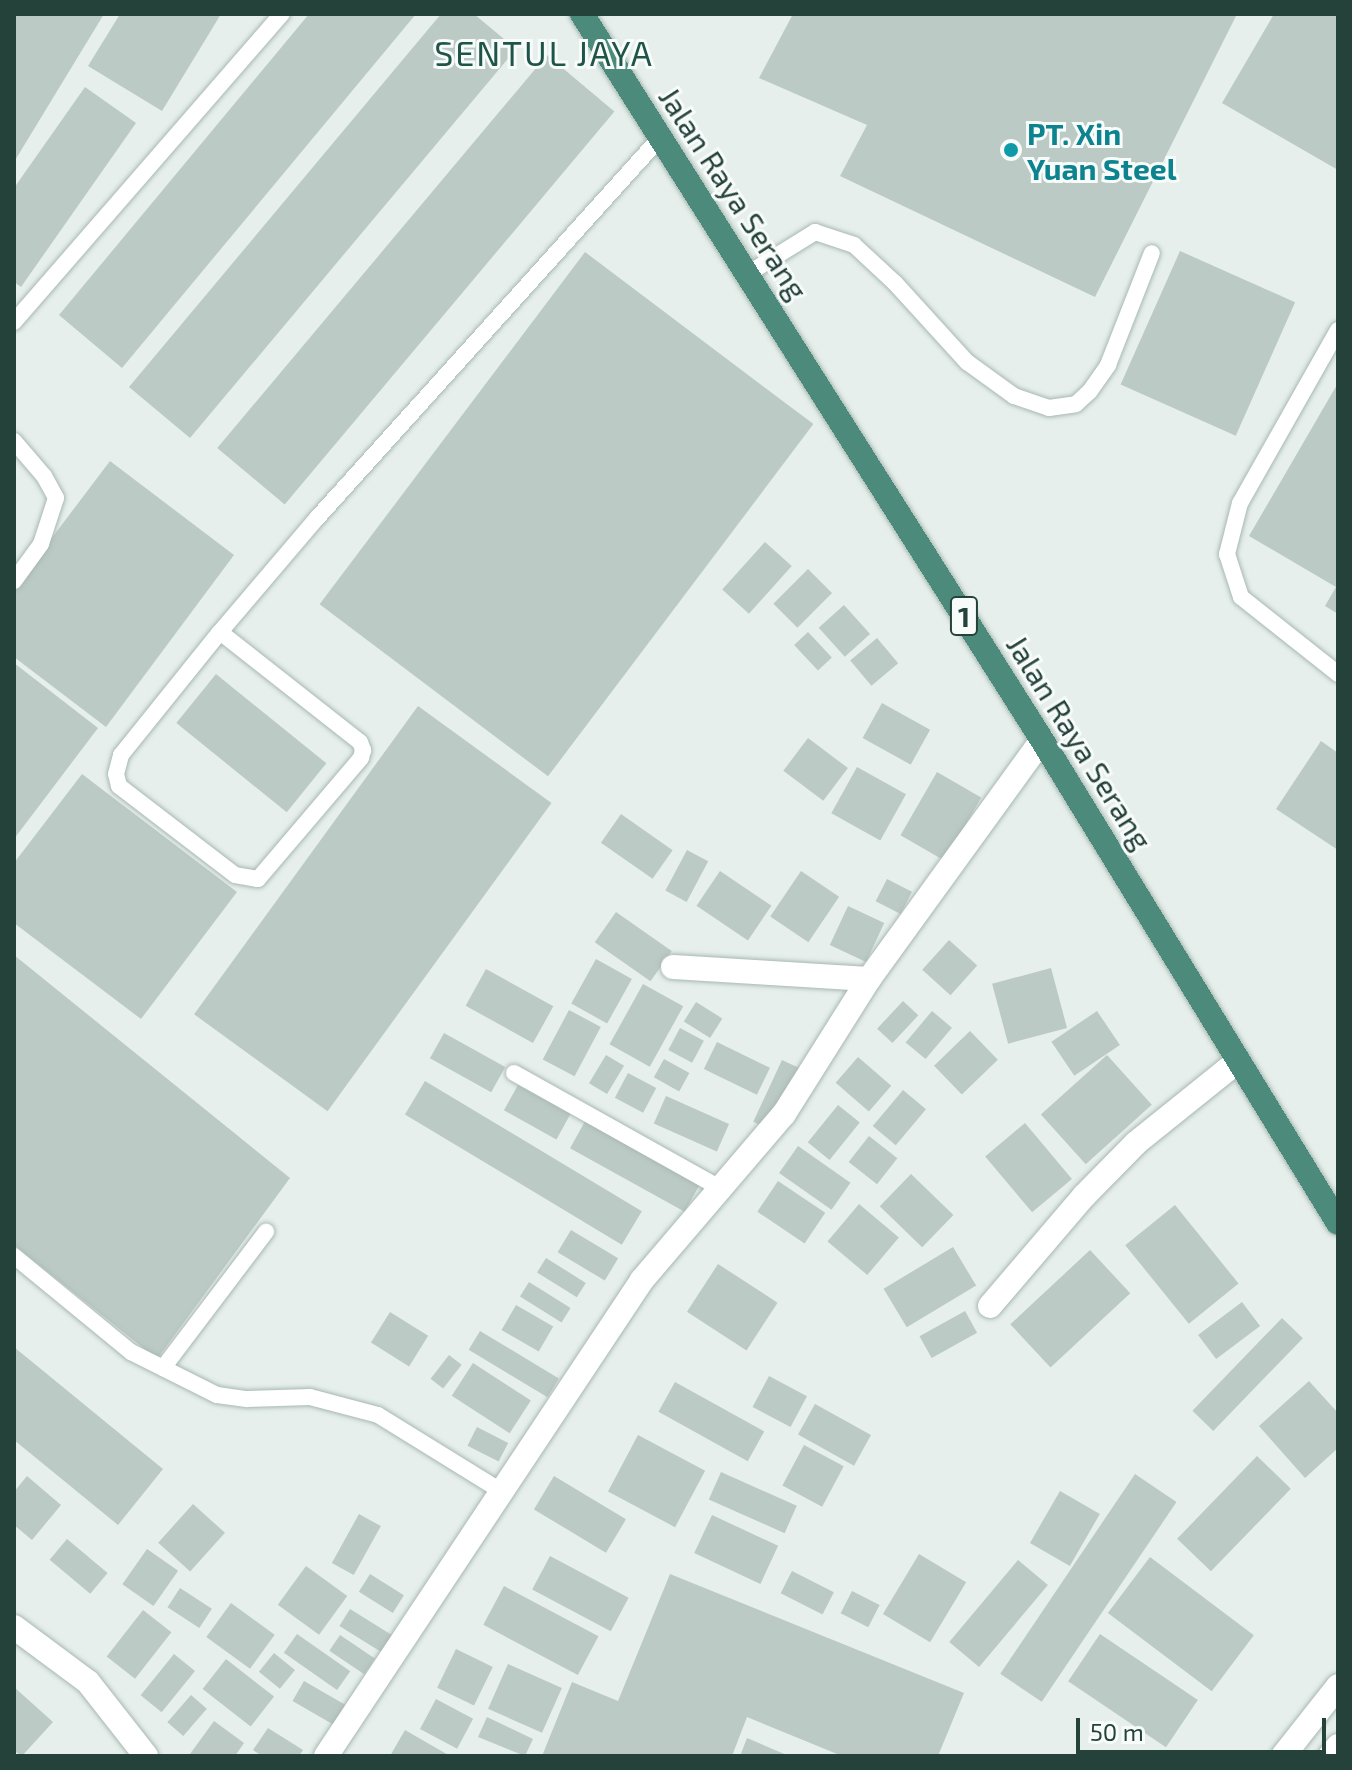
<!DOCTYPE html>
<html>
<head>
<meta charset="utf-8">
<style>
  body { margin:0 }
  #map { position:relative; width:1352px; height:1770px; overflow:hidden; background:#e6efeb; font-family:"Exo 2",sans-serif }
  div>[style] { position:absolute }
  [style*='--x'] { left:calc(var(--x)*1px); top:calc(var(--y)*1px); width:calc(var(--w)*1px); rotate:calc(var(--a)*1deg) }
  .building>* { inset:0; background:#bbcac4; transform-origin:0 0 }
  .roads { filter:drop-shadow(0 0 2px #a8b8b2) drop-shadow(0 0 2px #a8b8b2) }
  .service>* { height:16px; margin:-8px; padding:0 8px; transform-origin:8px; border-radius:8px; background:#fff }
  .minor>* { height:24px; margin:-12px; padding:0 12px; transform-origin:12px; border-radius:12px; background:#fff }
  .tertiary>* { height:24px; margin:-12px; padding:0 12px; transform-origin:12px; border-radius:12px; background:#fff }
  .trunk>* { height:24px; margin:-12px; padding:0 12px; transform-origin:12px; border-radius:12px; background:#4c8a7c }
  .dots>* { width:22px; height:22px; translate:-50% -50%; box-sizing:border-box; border:4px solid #f7fbf9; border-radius:50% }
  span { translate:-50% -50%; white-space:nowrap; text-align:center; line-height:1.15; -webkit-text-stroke:6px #f7fbf9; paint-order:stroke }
  .shield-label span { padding:2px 6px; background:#f7fbf9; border:2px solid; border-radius:6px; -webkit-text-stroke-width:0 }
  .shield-label { font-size:28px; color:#24423a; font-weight:700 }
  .culture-label { font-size:30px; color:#0d838f; font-weight:700 }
  .left { translate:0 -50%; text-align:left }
  .street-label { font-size:30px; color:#24423a }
  .quarter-label { font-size:34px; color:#1f5548; letter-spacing:2px }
  .frame { position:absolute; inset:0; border:16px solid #24423a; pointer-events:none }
  .scale { position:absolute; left:1076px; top:1718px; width:250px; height:36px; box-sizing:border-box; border:4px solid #24423a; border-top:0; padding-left:10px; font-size:24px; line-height:28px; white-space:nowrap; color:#24423a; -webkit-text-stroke:6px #f7fbf9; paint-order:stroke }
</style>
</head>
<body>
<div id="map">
  <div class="building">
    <div style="clip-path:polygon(14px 14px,104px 14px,14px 162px)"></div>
    <div style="clip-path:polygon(120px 14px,221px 14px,162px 111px,88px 66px)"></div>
    <div style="clip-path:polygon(309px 14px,416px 14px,122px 368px,59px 315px)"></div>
    <div style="clip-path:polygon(441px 14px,474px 14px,516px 49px,190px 438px,129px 387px)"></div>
    <div style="clip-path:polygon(793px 14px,1237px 14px,1095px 297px,840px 176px,867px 125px,759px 78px)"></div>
    <div style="clip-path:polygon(1274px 14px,1338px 14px,1338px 170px,1222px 103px)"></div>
    <div style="left:547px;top:55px;width:88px;height:513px;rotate:40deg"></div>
    <div style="clip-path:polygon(85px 87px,136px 123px,21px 287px,14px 282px,14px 188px)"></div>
    <div style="left:1180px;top:251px;width:126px;height:146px;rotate:24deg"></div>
    <div style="left:585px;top:252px;width:286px;height:441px;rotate:37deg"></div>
    <div style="clip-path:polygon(1338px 383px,1338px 614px,1325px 606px,1336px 587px,1249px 536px)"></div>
    <div style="clip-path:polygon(110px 461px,234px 555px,106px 727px,14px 657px,14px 588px)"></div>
    <div style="left:765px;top:542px;width:36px;height:64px;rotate:42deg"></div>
    <div style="left:808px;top:569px;width:34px;height:49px;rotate:45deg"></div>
    <div style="left:844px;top:605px;width:39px;height:34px;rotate:48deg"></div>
    <div style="left:808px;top:632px;width:35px;height:19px;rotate:47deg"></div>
    <div style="left:877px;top:638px;width:33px;height:35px;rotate:50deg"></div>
    <div style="clip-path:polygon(14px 663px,98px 728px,14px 839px)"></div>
    <div style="left:216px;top:674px;width:142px;height:63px;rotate:39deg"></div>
    <div style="left:882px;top:703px;width:55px;height:40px;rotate:29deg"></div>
    <div style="left:418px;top:706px;width:165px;height:381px;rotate:36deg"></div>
    <div style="left:808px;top:738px;width:50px;height:41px;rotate:37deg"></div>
    <div style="clip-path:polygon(1321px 741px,1338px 753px,1338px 850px,1276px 809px)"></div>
    <div style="left:857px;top:767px;width:56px;height:53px;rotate:29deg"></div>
    <div style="left:937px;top:772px;width:51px;height:73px;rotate:30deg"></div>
    <div style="clip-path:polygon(82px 774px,237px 892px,141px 1019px,14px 923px,14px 863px)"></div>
    <div style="left:621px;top:814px;width:63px;height:35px;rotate:35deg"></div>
    <div style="left:687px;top:850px;width:24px;height:46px;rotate:28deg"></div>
    <div style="left:720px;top:871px;width:62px;height:42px;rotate:34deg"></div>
    <div style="left:801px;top:871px;width:46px;height:55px;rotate:34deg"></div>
    <div style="left:887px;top:879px;width:28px;height:25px;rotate:27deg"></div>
    <div style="left:848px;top:906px;width:40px;height:43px;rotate:25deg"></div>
    <div style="left:616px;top:912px;width:68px;height:37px;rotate:35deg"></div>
    <div style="left:949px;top:940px;width:38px;height:40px;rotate:42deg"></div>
    <div style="clip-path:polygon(14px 955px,290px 1178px,157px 1359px,14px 1245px)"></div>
    <div style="left:596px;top:959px;width:41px;height:51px;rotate:29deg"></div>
    <div style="left:1051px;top:968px;width:62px;height:61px;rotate:75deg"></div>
    <div style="left:486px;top:969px;width:77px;height:42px;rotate:29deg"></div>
    <div style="left:643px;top:984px;width:46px;height:69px;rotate:29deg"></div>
    <div style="left:903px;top:1001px;width:21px;height:38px;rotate:43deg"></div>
    <div style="left:696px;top:1002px;width:31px;height:23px;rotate:32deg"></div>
    <div style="left:569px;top:1010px;width:36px;height:56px;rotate:28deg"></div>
    <div style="left:932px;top:1011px;width:26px;height:41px;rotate:40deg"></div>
    <div style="left:1097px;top:1011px;width:41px;height:55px;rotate:56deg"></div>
    <div style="left:680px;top:1028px;width:27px;height:25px;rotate:28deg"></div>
    <div style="left:970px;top:1031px;width:40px;height:50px;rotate:46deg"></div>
    <div style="left:444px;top:1033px;width:70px;height:29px;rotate:29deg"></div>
    <div style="left:717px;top:1042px;width:59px;height:30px;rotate:26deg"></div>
    <div style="left:606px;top:1055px;width:21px;height:33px;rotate:31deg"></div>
    <div style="left:1107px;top:1055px;width:67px;height:89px;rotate:48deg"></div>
    <div style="left:858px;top:1057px;width:44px;height:34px;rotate:41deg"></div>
    <div style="left:664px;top:1059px;width:29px;height:21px;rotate:29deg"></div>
    <div style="left:782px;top:1060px;width:19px;height:68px;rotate:25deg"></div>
    <div style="left:628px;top:1073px;width:32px;height:28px;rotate:28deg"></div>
    <div style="left:425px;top:1081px;width:253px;height:39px;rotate:31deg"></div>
    <div style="left:518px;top:1085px;width:60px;height:29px;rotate:29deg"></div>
    <div style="left:903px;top:1090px;width:30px;height:47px;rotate:40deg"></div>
    <div style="left:666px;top:1096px;width:69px;height:30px;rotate:24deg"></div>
    <div style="left:838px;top:1105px;width:28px;height:48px;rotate:39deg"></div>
    <div style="left:588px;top:1116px;width:131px;height:37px;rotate:29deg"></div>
    <div style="left:1025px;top:1123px;width:73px;height:52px;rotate:50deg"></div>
    <div style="left:869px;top:1136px;width:36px;height:33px;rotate:38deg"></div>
    <div style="left:798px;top:1146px;width:64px;height:33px;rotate:35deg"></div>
    <div style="left:911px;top:1174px;width:59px;height:45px;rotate:44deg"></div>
    <div style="left:778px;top:1181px;width:57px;height:37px;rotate:34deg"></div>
    <div style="left:859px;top:1204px;width:52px;height:49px;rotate:40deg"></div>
    <div style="left:1175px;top:1205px;width:101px;height:64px;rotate:51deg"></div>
    <div style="left:571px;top:1230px;width:55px;height:26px;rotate:31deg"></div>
    <div style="left:953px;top:1247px;width:45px;height:81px;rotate:59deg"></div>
    <div style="left:1090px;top:1250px;width:59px;height:109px;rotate:47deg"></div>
    <div style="left:546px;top:1258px;width:47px;height:17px;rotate:32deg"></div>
    <div style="left:718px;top:1264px;width:71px;height:57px;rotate:33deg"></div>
    <div style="left:529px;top:1282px;width:49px;height:17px;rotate:32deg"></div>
    <div style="left:1242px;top:1302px;width:30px;height:55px;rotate:53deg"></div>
    <div style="left:516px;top:1305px;width:43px;height:29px;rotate:30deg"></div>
    <div style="left:965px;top:1311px;width:25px;height:52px;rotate:61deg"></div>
    <div style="left:390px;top:1312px;width:45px;height:36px;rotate:32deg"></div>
    <div style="left:1282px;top:1318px;width:29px;height:129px;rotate:44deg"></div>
    <div style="left:480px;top:1331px;width:92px;height:22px;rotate:31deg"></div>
    <div style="clip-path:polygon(14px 1347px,163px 1469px,118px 1525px,14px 1440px)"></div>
    <div style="left:449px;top:1355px;width:16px;height:30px;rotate:38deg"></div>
    <div style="left:473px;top:1363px;width:69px;height:39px;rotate:33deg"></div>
    <div style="left:769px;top:1376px;width:43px;height:35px;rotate:28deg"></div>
    <div style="clip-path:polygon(1309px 1381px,1338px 1413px,1338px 1448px,1305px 1478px,1259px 1426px)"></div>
    <div style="left:675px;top:1382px;width:102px;height:34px;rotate:29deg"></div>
    <div style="left:815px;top:1404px;width:64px;height:35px;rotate:29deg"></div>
    <div style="left:477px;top:1427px;width:35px;height:21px;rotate:27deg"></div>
    <div style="left:638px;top:1435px;width:76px;height:64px;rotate:28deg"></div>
    <div style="left:804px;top:1445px;width:45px;height:46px;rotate:28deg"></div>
    <div style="left:1257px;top:1456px;width:47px;height:115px;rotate:44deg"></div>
    <div style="left:721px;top:1472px;width:83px;height:30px;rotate:24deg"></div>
    <div style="left:1135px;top:1474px;width:50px;height:241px;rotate:34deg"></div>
    <div style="clip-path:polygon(27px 1476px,61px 1505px,32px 1540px,14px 1525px,14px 1492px)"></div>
    <div style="left:554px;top:1476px;width:84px;height:39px;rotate:31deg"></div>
    <div style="left:1060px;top:1491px;width:46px;height:60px;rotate:30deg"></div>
    <div style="left:193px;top:1504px;width:43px;height:52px;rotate:42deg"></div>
    <div style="left:359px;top:1514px;width:25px;height:56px;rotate:29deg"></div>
    <div style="left:712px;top:1515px;width:73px;height:42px;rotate:25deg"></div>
    <div style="left:67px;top:1539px;width:53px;height:27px;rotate:40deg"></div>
    <div style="left:147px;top:1549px;width:38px;height:43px;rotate:35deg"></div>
    <div style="left:919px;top:1554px;width:55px;height:70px;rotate:31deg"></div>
    <div style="left:550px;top:1556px;width:89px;height:38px;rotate:28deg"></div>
    <div style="left:1150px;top:1557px;width:130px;height:70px;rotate:37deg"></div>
    <div style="left:1018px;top:1560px;width:39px;height:107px;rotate:40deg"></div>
    <div style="left:306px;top:1566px;width:51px;height:48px;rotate:36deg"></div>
    <div style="left:792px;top:1571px;width:47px;height:25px;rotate:27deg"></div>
    <div style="left:370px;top:1574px;width:40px;height:21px;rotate:32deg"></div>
    <div style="clip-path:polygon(670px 1574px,964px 1693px,938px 1756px,842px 1756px,747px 1717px,732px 1756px,542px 1756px,572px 1682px,618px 1701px)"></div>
    <div style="left:504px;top:1586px;width:107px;height:44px;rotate:28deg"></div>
    <div style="left:180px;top:1588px;width:38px;height:23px;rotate:33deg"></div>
    <div style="left:852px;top:1591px;width:31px;height:25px;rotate:27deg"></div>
    <div style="left:231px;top:1603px;width:54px;height:42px;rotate:36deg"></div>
    <div style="left:350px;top:1609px;width:54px;height:20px;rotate:32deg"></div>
    <div style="left:143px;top:1610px;width:36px;height:59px;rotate:38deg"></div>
    <div style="left:297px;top:1634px;width:65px;height:23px;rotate:35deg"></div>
    <div style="left:1100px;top:1634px;width:118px;height:57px;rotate:34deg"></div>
    <div style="left:340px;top:1635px;width:42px;height:19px;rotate:34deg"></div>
    <div style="left:456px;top:1649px;width:41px;height:43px;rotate:26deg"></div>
    <div style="left:274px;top:1653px;width:27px;height:24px;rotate:39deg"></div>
    <div style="left:174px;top:1654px;width:27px;height:53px;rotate:39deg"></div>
    <div style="left:226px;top:1659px;width:61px;height:38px;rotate:38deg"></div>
    <div style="left:508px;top:1664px;width:59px;height:49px;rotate:24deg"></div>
    <div style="left:304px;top:1681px;width:50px;height:23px;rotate:30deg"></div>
    <div style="clip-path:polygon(14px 1687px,53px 1722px,22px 1756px,14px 1751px)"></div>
    <div style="left:191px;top:1695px;width:21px;height:36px;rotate:41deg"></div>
    <div style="left:436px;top:1699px;width:42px;height:34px;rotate:28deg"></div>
    <div style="clip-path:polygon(487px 1717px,533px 1739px,525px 1756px,478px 1737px)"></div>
    <div style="clip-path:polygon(214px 1721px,244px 1743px,235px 1756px,193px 1756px,190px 1754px)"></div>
    <div style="clip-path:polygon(268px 1728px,303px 1750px,299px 1756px,262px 1756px,253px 1750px)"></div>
    <div style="clip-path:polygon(405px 1730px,450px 1756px,390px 1756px)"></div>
    <div style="clip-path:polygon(747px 1738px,789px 1756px,740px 1756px)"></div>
  </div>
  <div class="roads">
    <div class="service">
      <div style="--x:749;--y:273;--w:78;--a:-31.8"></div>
      <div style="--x:815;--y:232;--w:41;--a:18.4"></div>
      <div style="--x:854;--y:245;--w:56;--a:42.8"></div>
      <div style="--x:895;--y:283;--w:107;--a:47.7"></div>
      <div style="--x:967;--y:362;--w:58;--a:35.9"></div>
      <div style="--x:1014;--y:396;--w:37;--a:19"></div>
      <div style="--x:1049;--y:408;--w:27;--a:-8"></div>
      <div style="--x:1076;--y:404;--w:19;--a:-43"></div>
      <div style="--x:1090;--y:391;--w:32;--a:-55"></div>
      <div style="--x:1108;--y:365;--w:120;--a:-68.6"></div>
      <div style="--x:14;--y:322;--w:408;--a:-49"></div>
      <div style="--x:1338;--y:330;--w:199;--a:119.5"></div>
      <div style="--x:1240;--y:503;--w:53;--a:104.3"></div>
      <div style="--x:1227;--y:554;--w:45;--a:72"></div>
      <div style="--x:1241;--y:597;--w:124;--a:38.4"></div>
      <div style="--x:14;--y:441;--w:46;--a:49.4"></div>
      <div style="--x:44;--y:476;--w:25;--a:61"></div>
      <div style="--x:56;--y:498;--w:48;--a:108.1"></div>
      <div style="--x:41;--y:544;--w:46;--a:126.1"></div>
      <div style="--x:220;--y:632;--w:178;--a:38.2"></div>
      <div style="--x:360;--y:742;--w:9;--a:69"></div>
      <div style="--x:363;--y:750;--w:8;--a:104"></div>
      <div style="--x:361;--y:758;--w:159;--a:130.4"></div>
      <div style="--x:258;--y:879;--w:23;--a:-170"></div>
      <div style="--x:235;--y:875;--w:146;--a:-142.5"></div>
      <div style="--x:119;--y:786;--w:12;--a:-104"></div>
      <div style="--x:116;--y:774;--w:20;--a:-75"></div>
      <div style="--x:121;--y:755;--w:158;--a:-51.2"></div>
      <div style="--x:220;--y:632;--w:151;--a:-49.6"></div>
      <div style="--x:318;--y:517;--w:509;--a:-47.95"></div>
      <div style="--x:514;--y:1073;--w:236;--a:29.2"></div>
      <div style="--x:14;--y:1256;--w:151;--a:39.4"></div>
      <div style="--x:131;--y:1352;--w:96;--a:26.6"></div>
      <div style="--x:217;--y:1395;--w:30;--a:8"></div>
      <div style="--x:247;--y:1399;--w:63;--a:-1.8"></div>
      <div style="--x:310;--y:1397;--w:70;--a:14.8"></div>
      <div style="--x:378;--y:1415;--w:145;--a:31.7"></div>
      <div style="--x:163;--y:1368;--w:171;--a:-52.9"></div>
    </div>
    <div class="minor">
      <div style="--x:673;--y:967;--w:196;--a:3.5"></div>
      <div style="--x:990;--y:1306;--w:145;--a:-49.5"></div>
      <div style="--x:1084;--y:1196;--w:74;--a:-45.5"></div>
      <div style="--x:1136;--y:1143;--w:131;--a:-38.8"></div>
      <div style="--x:14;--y:1627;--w:92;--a:36.6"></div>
      <div style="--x:88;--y:1682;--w:94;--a:51.9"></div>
      <div style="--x:326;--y:1756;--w:571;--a:-56.42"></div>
      <div style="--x:642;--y:1280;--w:218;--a:-49.5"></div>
      <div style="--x:784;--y:1114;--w:160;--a:-57.8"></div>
      <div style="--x:869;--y:979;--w:295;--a:-54.1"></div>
    </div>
    <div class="tertiary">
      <div style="--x:1283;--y:1756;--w:89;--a:-51.8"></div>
      <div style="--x:1330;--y:1756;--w:13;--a:-51"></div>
    </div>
    <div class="trunk">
      <div style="--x:582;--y:14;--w:859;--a:57.64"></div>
      <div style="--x:1042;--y:740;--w:566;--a:58.5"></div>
    </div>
  </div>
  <div class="dots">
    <div style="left:1011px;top:150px;background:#0f9aa8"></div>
  </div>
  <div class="shield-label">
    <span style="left:964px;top:616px">1</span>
  </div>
  <div class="culture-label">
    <span class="left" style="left:1027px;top:150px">PT. Xin<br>Yuan Steel</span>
  </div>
  <div class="street-label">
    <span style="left:734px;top:193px;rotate:57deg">Jalan Raya Serang</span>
    <span style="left:1080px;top:742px;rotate:58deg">Jalan Raya Serang</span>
  </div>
  <div class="quarter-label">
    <span style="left:544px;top:53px">SENTUL JAYA</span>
  </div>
  <div class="frame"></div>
  <div class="scale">50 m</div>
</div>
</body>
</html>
